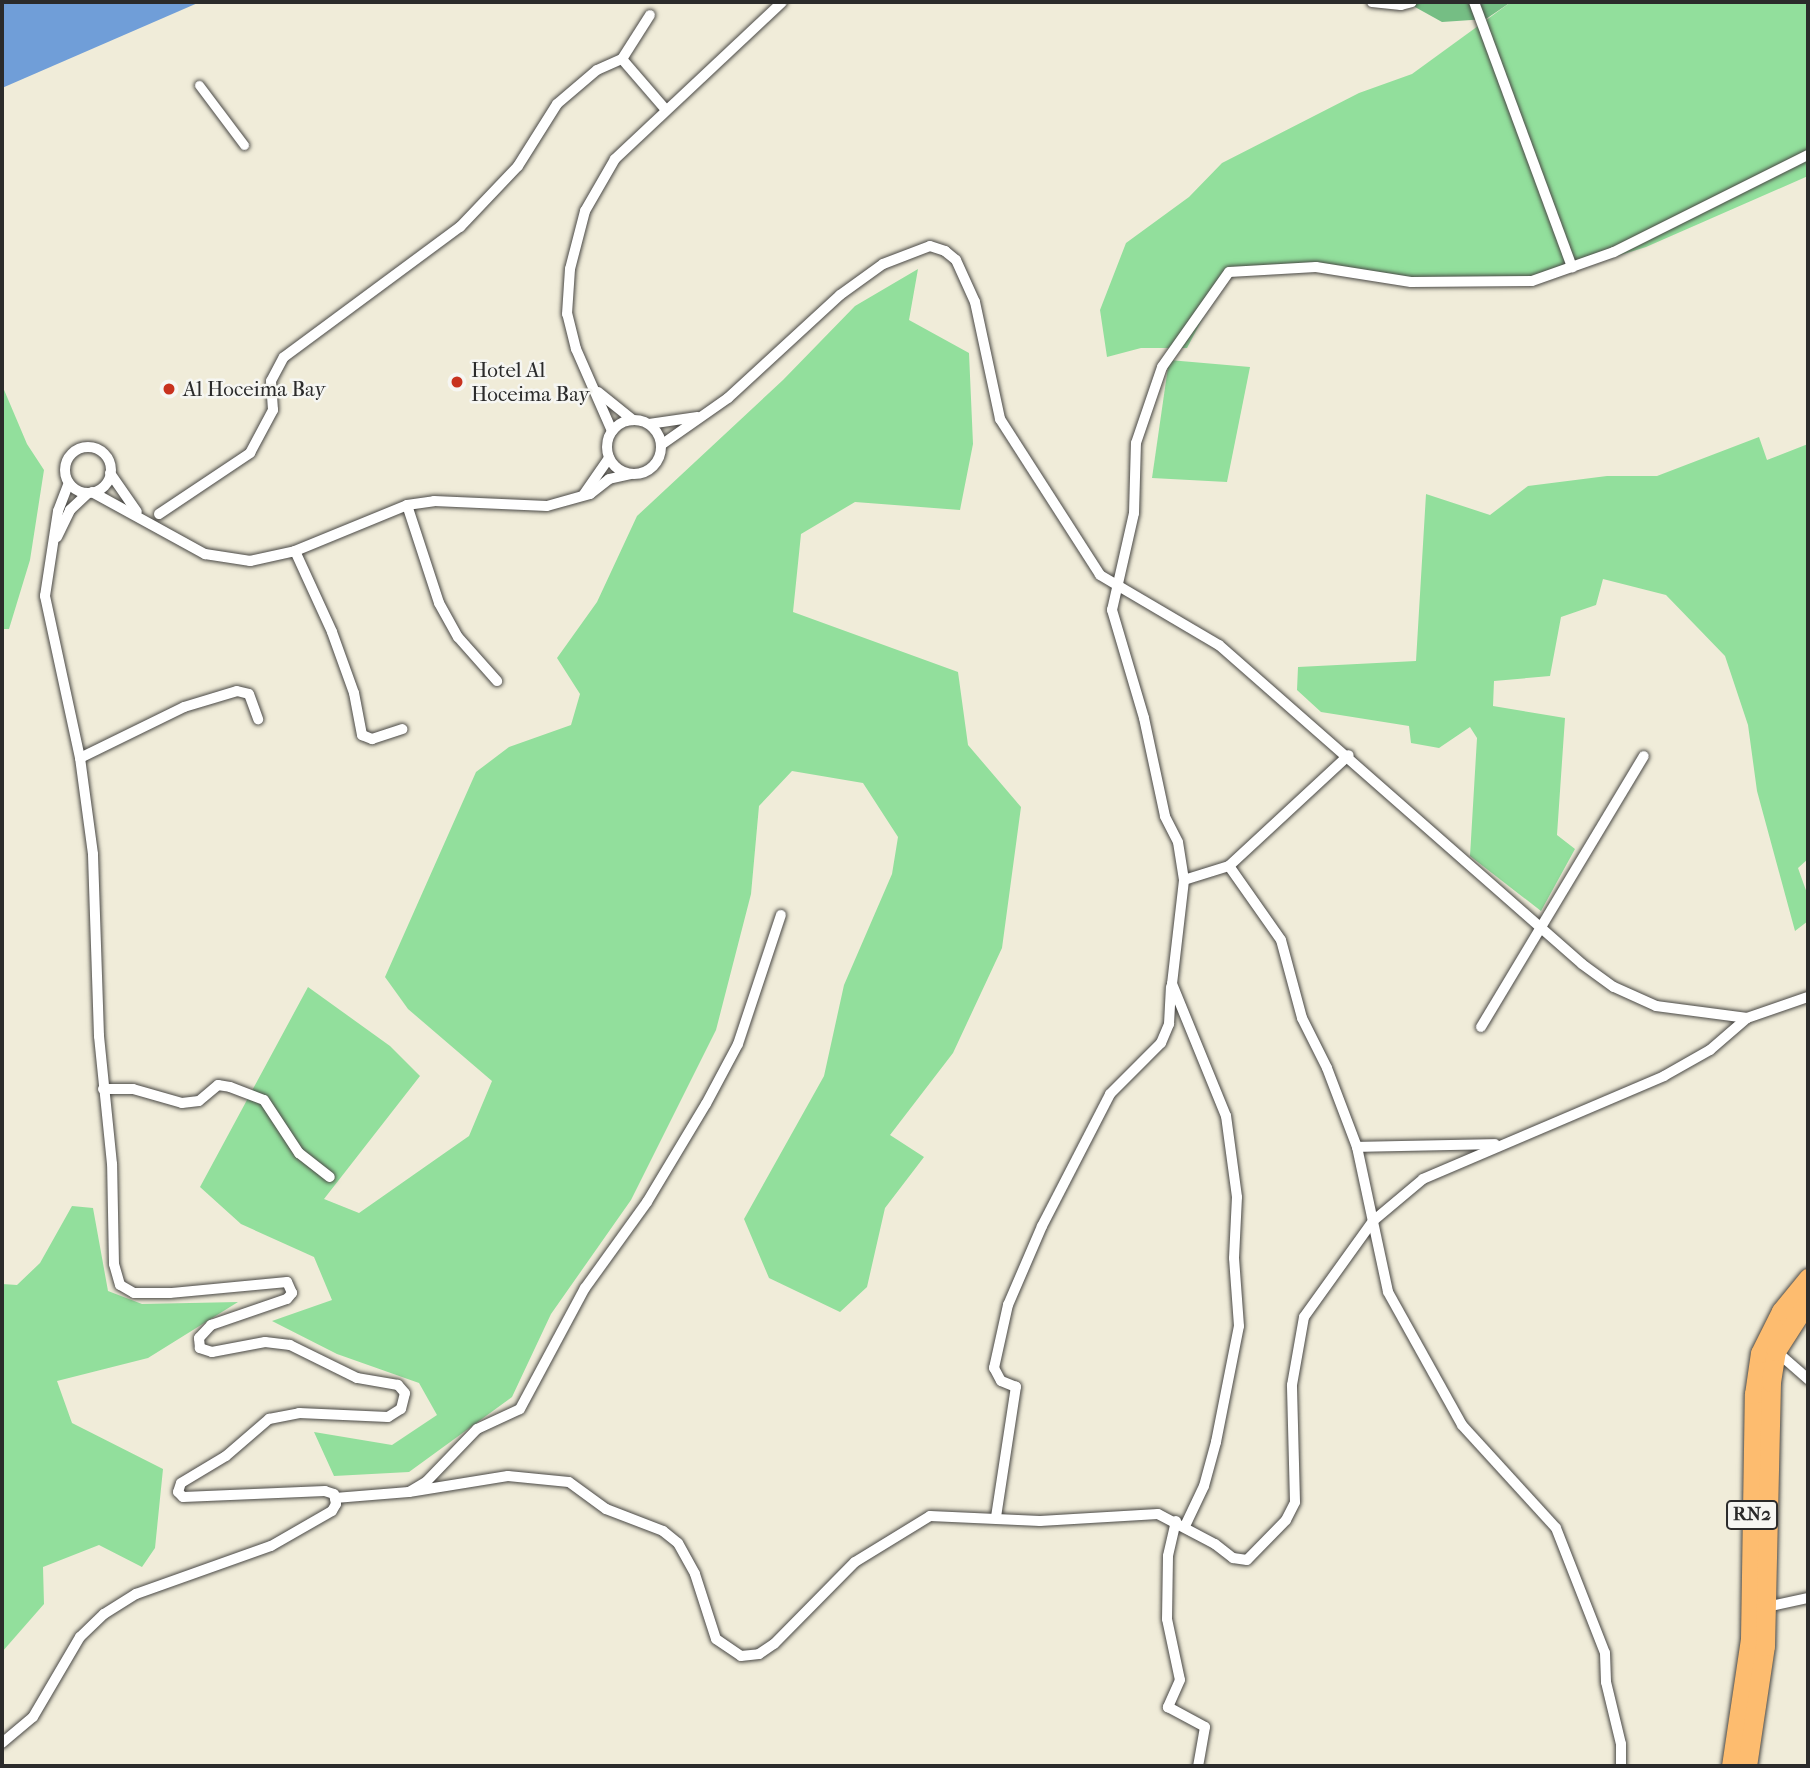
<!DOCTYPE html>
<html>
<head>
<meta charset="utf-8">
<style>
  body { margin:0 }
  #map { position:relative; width:1810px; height:1768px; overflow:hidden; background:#f0ecd9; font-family:"IM FELL French Canon",serif }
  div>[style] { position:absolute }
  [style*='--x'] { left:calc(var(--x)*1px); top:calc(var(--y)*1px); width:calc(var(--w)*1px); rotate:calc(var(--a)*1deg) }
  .green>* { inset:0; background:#92df9c }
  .forest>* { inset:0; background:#75be84 }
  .water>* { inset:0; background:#709ed8 }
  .roads { filter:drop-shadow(0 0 2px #494845) drop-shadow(0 0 2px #494845) }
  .pedestrian>* { height:9px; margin:-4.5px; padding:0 4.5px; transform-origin:4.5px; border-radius:4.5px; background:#fff }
  .minor>* { height:10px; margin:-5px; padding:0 5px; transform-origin:5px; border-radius:5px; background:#fff }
  .minor>.ring { margin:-5px; padding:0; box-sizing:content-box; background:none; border:10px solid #fff; border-radius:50% }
  .trunk>* { height:19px; margin:-9.5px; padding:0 9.5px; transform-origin:9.5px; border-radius:9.5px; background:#fdbc6f }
  .dots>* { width:19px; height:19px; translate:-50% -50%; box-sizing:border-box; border:4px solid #f6f6f2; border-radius:50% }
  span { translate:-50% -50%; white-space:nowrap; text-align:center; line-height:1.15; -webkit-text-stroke:5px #f6f6f2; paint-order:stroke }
  .shield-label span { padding:2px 5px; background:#f6f6f2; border:2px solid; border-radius:5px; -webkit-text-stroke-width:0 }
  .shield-label { font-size:19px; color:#2b2b2b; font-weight:700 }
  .poi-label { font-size:21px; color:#2b2b2b }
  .left { translate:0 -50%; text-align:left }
  .frame { position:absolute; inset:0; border:4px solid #2b2b2b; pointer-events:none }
</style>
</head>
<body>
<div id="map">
  <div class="green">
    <div style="clip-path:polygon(1511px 2px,1808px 2px,1808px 176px,1646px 247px,1525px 285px,1303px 270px,1227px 272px,1187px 348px,1141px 348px,1107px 357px,1100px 310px,1126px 243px,1189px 197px,1222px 163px,1359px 93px,1412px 74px)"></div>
    <div style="clip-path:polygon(918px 269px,909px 320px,969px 353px,973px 444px,960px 510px,855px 502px,801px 534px,793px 612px,958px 672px,968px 745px,1021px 807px,1002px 948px,953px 1053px,890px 1135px,924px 1157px,885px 1208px,867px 1287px,840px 1312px,769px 1278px,744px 1219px,824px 1076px,844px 985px,892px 874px,898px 837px,863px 783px,792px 771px,759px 806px,751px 894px,716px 1030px,631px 1200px,551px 1314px,512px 1397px,409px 1472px,334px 1476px,314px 1432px,392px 1445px,437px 1415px,419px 1383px,337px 1354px,272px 1321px,332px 1300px,314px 1257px,241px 1224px,200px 1187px,308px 987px,390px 1046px,420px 1076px,324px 1199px,359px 1213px,469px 1136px,492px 1081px,408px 1009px,385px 977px,476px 772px,509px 747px,571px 725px,580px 694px,557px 658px,597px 602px,637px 516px,783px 380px,855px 306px)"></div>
    <div style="clip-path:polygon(1169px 360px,1250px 367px,1227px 482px,1152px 478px)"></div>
    <div style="clip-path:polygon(2px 385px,27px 444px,44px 470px,30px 560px,9px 629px,2px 629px)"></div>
    <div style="clip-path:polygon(1759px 437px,1767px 460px,1808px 444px,1808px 859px,1798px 868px,1808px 896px,1808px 921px,1795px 931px,1757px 791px,1748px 725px,1725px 656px,1666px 595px,1603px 579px,1596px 605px,1561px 617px,1550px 676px,1494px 681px,1493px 706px,1565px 718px,1557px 835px,1575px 849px,1541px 911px,1470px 856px,1477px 738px,1470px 727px,1439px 748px,1411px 743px,1409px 726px,1321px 712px,1297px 690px,1298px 667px,1416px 661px,1426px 494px,1490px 515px,1528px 486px,1607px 476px,1657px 476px)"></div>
    <div style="clip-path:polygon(72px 1206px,93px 1208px,108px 1291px,142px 1304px,238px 1302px,148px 1358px,57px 1381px,72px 1423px,163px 1469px,155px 1548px,142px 1567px,99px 1545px,43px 1567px,44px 1604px,2px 1652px,2px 1284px,17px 1285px,40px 1263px)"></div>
  </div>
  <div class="forest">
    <div style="clip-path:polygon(1406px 2px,1511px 2px,1486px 19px,1442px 22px)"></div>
  </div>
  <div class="water">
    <div style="clip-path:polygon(2px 2px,200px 2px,2px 88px)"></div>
  </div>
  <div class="roads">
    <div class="pedestrian">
      <div style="--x:199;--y:85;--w:75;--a:53.1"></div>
    </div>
    <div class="minor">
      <div style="--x:1372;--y:2;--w:29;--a:6"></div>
      <div style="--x:1401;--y:5;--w:11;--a:-15"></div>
      <div style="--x:1474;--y:2;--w:283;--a:69.7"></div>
      <div style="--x:622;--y:59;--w:67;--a:49.2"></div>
      <div style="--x:598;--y:392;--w:45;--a:38.7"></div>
      <div class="ring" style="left:607px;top:420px;width:44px;height:44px"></div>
      <div style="--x:649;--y:424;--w:49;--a:-8.3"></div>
      <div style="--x:612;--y:431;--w:90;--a:-113.7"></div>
      <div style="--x:576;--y:349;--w:36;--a:-104"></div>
      <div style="--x:567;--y:314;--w:45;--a:-86.2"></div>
      <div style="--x:570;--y:269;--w:60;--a:-75.5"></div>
      <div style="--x:585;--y:211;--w:60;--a:-60"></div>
      <div style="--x:615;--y:159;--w:229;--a:-43.2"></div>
      <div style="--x:661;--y:445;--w:82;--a:-35"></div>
      <div style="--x:728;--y:398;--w:152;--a:-42.6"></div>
      <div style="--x:840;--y:295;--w:53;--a:-35.8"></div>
      <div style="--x:883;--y:264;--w:50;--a:-21"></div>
      <div style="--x:930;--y:246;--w:16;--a:18"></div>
      <div style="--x:945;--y:251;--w:14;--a:39"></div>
      <div style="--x:956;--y:260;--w:46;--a:65.7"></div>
      <div style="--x:975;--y:302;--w:120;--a:77.9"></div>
      <div style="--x:1000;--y:419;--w:185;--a:57.3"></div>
      <div style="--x:1100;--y:575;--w:138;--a:30.5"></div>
      <div style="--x:1219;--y:645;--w:483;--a:41.3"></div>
      <div style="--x:1582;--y:964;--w:39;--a:36"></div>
      <div style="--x:1614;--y:987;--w:46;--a:24.3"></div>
      <div style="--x:1656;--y:1006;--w:92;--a:7.5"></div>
      <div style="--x:1747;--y:1018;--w:65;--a:-19"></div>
      <div class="ring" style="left:65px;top:447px;width:36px;height:36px"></div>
      <div style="--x:110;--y:473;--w:47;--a:55.3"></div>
      <div style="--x:92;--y:492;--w:129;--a:28.8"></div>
      <div style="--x:205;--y:554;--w:46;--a:8.8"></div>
      <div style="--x:250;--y:561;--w:46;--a:-12.5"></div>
      <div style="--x:295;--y:551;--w:121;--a:-22.3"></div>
      <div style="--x:407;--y:505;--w:27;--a:-8"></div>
      <div style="--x:434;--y:501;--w:113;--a:2.5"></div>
      <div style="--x:547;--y:506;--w:45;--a:-15.6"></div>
      <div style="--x:590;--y:494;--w:24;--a:-38"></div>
      <div style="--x:609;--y:479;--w:22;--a:-13"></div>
      <div style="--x:584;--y:494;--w:44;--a:-55.2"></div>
      <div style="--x:407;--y:505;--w:103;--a:71.9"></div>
      <div style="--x:439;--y:603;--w:39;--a:61"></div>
      <div style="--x:458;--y:637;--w:59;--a:48.4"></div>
      <div style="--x:159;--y:514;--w:110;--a:-33.8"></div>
      <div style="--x:250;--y:453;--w:49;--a:-61.9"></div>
      <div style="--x:273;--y:410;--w:29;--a:-94"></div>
      <div style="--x:271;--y:381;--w:27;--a:-62"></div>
      <div style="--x:284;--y:357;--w:219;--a:-36.5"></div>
      <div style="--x:460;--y:227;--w:84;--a:-46.4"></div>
      <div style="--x:518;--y:166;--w:73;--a:-57.8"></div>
      <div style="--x:557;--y:104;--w:52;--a:-40.4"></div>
      <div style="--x:597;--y:70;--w:27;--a:-24"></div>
      <div style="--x:622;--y:59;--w:52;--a:-57.5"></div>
      <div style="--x:57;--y:537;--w:30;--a:-64"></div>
      <div style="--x:70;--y:510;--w:25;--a:-43"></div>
      <div style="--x:295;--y:551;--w:89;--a:65.4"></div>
      <div style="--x:332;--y:632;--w:65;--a:70.2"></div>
      <div style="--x:354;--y:693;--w:43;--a:79.2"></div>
      <div style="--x:362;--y:735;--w:11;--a:22"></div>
      <div style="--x:372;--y:739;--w:32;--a:-18"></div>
      <div style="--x:80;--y:758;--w:116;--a:-26.1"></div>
      <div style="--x:184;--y:707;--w:55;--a:-16.8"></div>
      <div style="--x:237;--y:691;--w:12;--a:14"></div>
      <div style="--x:249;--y:694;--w:27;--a:70"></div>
      <div style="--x:1229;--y:866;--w:90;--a:54.9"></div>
      <div style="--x:1281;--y:940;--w:81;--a:74.9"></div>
      <div style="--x:1302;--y:1018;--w:56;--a:63.4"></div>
      <div style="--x:1327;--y:1068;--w:85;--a:69.2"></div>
      <div style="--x:1357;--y:1147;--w:148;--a:77.9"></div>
      <div style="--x:1388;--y:1292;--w:152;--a:60.9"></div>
      <div style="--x:1462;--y:1425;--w:139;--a:47.6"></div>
      <div style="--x:1556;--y:1528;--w:134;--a:68.6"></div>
      <div style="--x:1605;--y:1653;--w:29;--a:88"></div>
      <div style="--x:1606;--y:1682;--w:64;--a:76.4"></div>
      <div style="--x:1621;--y:1744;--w:22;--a:90"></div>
      <div style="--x:1184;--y:880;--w:47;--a:-17.3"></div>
      <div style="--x:1229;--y:866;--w:163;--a:-42.8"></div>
      <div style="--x:1481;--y:1027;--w:316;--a:-59"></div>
      <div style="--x:103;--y:1089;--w:30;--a:0"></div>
      <div style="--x:133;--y:1089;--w:51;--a:15.9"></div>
      <div style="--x:182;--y:1103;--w:17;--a:-7"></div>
      <div style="--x:199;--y:1101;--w:25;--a:-40"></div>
      <div style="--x:218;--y:1085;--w:12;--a:9"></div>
      <div style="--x:230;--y:1087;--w:36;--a:21"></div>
      <div style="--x:264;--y:1100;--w:64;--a:56.6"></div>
      <div style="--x:299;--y:1153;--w:39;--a:38"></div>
      <div style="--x:1357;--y:1147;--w:138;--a:-1.2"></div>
      <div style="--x:1776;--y:1351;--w:43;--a:41.2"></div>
      <div style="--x:409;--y:1492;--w:100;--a:-9.2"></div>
      <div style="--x:508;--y:1476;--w:61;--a:5.6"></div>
      <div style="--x:569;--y:1482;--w:46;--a:36.1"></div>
      <div style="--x:606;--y:1509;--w:61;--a:21.1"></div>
      <div style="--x:663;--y:1531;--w:19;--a:39"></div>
      <div style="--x:678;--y:1543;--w:35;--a:61"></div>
      <div style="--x:695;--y:1574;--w:68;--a:72.1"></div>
      <div style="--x:716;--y:1639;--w:30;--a:34"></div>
      <div style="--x:741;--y:1656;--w:18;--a:-6"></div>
      <div style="--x:759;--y:1654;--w:18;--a:-34"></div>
      <div style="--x:774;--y:1644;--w:115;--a:-45.4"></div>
      <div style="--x:855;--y:1562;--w:88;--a:-31.5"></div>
      <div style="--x:930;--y:1516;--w:110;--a:2.6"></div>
      <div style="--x:1040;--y:1521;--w:118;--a:-3.4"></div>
      <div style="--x:1158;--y:1514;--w:64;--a:27.8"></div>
      <div style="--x:1215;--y:1544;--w:23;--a:38"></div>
      <div style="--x:1233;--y:1558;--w:14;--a:8"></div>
      <div style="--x:1247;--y:1560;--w:56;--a:-45.7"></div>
      <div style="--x:1286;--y:1520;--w:20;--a:-63"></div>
      <div style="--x:1295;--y:1502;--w:117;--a:-91.5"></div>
      <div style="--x:1292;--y:1385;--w:69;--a:-80"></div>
      <div style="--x:1304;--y:1317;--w:118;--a:-54.3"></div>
      <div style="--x:1373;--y:1221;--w:65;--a:-40"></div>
      <div style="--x:1423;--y:1179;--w:262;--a:-23.1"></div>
      <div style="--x:1664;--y:1076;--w:53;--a:-29.5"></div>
      <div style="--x:1710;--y:1050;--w:49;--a:-40.9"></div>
      <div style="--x:335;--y:1498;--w:74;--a:-4.6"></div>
      <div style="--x:409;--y:1492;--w:21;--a:-31"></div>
      <div style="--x:427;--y:1481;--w:72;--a:-46.1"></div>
      <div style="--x:477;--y:1429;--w:47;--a:-24.9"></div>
      <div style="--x:520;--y:1409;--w:137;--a:-61.8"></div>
      <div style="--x:585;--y:1288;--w:106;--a:-54.2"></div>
      <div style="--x:647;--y:1202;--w:114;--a:-59"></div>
      <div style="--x:706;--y:1104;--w:68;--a:-61.9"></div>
      <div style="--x:738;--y:1044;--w:136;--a:-71.6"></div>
      <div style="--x:996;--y:1517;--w:132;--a:-81.3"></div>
      <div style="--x:1016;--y:1387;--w:16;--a:-158"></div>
      <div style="--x:1001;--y:1381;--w:15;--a:-118"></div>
      <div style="--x:994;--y:1368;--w:65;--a:-77.5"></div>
      <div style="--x:1008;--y:1305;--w:86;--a:-66.7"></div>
      <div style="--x:1042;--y:1226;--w:148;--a:-62.7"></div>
      <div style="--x:1110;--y:1094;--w:72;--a:-45"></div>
      <div style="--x:1161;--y:1043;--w:21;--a:-67"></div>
      <div style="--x:1169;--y:1024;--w:37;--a:-87"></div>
      <div style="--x:1176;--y:1521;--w:36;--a:103"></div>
      <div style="--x:1168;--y:1556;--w:63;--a:90.9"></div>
      <div style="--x:1167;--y:1619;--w:62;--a:78"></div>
      <div style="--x:1180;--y:1680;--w:30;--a:114"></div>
      <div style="--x:1168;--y:1707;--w:42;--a:28.4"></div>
      <div style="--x:1205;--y:1727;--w:40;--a:100"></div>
      <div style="--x:1185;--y:1526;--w:44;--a:-64.6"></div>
      <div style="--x:1204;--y:1486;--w:46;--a:-74.7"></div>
      <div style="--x:1216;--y:1442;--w:118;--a:-78.8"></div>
      <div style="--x:1239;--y:1326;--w:68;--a:-94.2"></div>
      <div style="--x:1234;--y:1258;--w:61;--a:-87.2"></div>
      <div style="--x:1237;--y:1197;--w:82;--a:-97.7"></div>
      <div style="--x:1226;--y:1116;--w:143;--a:-112.2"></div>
      <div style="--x:1172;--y:984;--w:105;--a:-83.4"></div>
      <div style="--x:1184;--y:880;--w:38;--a:-99"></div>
      <div style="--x:1178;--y:842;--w:29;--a:-117"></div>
      <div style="--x:1165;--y:816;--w:100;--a:-102.1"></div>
      <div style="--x:1144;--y:718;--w:113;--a:-106.5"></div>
      <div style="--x:1112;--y:610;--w:99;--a:-77.2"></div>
      <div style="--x:1134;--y:513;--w:70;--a:-88.4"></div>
      <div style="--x:1136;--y:443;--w:80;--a:-71.1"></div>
      <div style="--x:1162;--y:367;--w:116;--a:-54.8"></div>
      <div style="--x:1229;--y:272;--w:87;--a:-3.3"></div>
      <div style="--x:1316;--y:267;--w:96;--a:9"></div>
      <div style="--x:1411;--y:282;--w:121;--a:-0.5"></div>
      <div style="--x:1532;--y:281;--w:87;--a:-19.5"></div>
      <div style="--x:1614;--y:252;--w:217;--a:-26.6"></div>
      <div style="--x:1766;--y:1607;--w:43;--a:-12.1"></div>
      <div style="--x:2;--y:1743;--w:40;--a:-40"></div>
      <div style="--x:33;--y:1717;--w:93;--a:-59.6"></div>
      <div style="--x:80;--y:1637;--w:33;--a:-44"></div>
      <div style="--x:104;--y:1614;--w:38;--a:-32"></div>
      <div style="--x:136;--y:1594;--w:143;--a:-19.6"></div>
      <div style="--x:271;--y:1546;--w:70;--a:-29.8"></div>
      <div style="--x:332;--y:1511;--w:8;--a:-60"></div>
      <div style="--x:336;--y:1504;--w:10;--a:-101"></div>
      <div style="--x:334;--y:1494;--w:9;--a:-162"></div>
      <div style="--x:325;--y:1491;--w:142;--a:177.6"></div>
      <div style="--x:183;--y:1497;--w:7;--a:-135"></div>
      <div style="--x:178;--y:1492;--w:9;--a:-72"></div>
      <div style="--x:181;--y:1483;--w:52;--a:-31"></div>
      <div style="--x:226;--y:1456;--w:57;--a:-40.7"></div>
      <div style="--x:269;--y:1419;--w:31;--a:-11"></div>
      <div style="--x:299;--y:1413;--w:89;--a:2.6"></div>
      <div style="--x:388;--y:1417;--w:15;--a:-32"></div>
      <div style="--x:401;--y:1409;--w:16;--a:-76"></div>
      <div style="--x:405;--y:1393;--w:11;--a:-131"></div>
      <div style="--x:398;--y:1385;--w:42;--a:-170.3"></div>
      <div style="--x:357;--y:1378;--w:75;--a:-153.8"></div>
      <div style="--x:290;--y:1345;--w:25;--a:-173"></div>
      <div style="--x:265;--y:1342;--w:54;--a:169.3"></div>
      <div style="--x:212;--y:1352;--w:13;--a:-162"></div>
      <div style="--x:200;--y:1348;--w:10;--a:-96"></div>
      <div style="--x:199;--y:1338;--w:18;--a:-47"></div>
      <div style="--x:211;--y:1325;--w:80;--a:-18.9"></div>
      <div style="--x:287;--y:1299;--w:8;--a:-50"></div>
      <div style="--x:292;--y:1293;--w:12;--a:-114"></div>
      <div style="--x:287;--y:1282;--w:118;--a:174.6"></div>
      <div style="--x:170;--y:1293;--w:36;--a:180"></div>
      <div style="--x:134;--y:1293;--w:16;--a:-150"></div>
      <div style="--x:120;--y:1285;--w:22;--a:-106"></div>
      <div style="--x:114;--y:1264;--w:100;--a:-91.1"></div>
      <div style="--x:112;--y:1164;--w:129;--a:-95.8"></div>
      <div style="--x:99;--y:1036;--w:182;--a:-91.9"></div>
      <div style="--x:93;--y:854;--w:97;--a:-97.7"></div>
      <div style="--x:80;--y:758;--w:166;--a:-102.2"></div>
      <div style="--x:45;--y:596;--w:86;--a:-81.3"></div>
      <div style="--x:58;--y:511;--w:30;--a:-69"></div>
    </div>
    <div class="trunk">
      <div style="--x:1731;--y:1766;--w:128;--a:-81.5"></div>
      <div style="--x:1750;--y:1639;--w:245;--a:-89.1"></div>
      <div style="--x:1754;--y:1394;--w:41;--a:-81.7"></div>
      <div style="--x:1760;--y:1353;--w:47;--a:-63.4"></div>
      <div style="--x:1781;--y:1311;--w:43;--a:-50.7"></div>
      <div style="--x:1747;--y:1766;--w:121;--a:-81.5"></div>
      <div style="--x:1765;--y:1646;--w:264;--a:-88.7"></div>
      <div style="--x:1771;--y:1382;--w:31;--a:-81"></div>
      <div style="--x:1776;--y:1351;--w:59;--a:-57.4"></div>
    </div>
  </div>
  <div class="dots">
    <div style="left:457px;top:382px;background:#c8321e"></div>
    <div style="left:169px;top:389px;background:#c8321e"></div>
  </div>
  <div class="shield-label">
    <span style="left:1752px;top:1515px">RN2</span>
  </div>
  <div class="poi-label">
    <span class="left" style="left:471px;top:382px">Hotel Al<br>Hoceima Bay</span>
    <span class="left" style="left:183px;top:389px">Al Hoceima Bay</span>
  </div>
  <div class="frame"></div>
</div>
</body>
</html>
